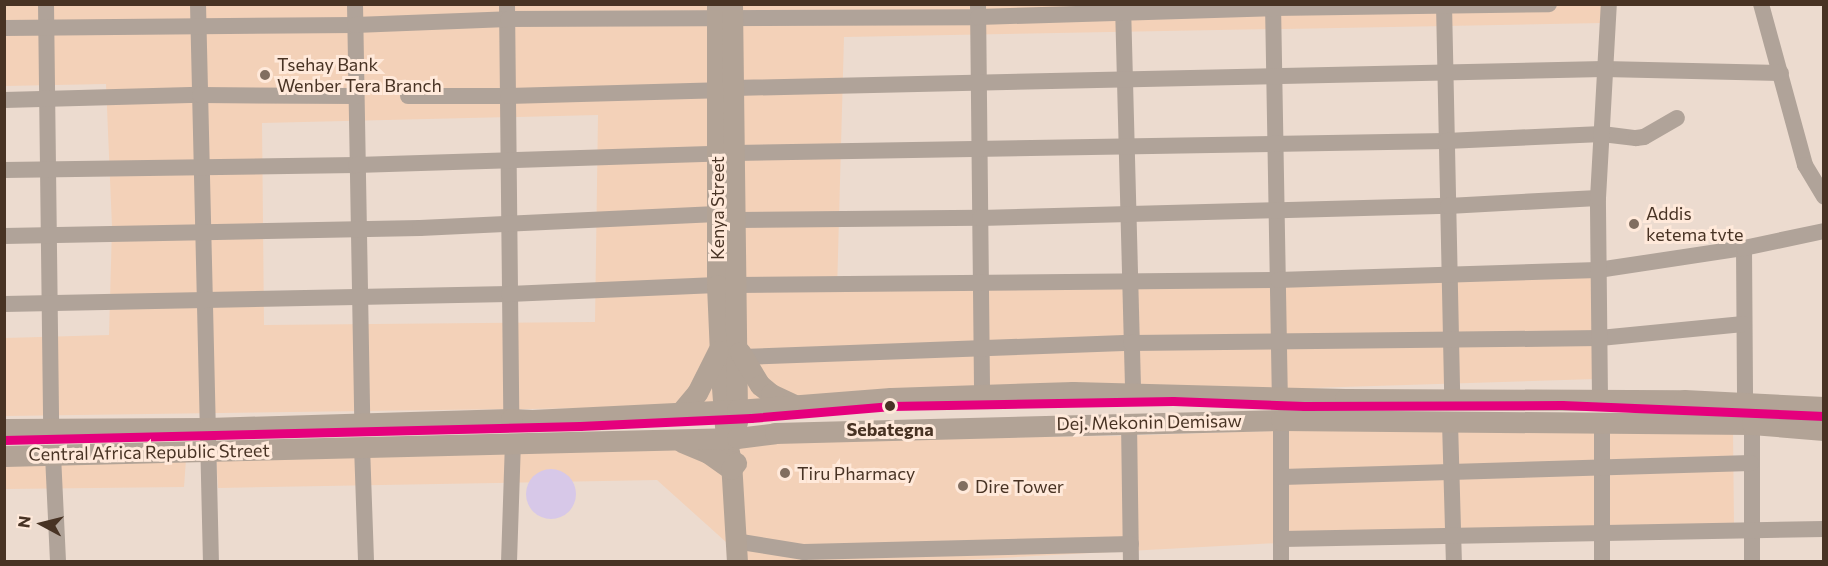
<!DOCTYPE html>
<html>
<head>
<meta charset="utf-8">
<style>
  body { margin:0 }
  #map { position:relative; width:1828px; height:566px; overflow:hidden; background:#ecdbcf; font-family:Commissioner,sans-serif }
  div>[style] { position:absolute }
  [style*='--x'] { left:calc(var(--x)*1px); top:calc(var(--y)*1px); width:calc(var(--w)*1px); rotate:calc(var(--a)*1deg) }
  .built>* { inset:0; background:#f3d1b8 }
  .water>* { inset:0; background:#d7c8e8 }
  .round { border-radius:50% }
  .minor>* { height:16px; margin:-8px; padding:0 8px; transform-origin:8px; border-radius:8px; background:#b0a399 }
  .major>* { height:21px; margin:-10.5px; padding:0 10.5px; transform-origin:10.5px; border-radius:10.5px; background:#b2a396 }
  .rail-1>* { height:9px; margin:-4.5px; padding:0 4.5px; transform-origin:4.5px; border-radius:4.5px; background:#e5007d }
  .dots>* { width:16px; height:16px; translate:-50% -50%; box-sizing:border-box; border:3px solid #ffe9da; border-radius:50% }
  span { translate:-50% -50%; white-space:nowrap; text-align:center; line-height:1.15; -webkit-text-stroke:6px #ffe9da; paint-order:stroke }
  .poi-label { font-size:18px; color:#483324 }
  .left { translate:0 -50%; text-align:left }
  .street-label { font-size:18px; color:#483324 }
  .stop-label { font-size:18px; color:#483324; font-weight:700 }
  .frame { position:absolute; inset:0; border:6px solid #483324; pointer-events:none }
  .north { position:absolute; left:12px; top:494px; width:60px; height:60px; -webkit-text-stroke:4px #ffe9da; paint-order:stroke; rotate:277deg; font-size:16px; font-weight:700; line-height:24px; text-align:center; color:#483324 }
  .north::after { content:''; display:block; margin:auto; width:21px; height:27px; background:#483324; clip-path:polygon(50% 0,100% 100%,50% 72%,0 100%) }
</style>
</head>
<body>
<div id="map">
  <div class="built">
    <div style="clip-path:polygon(evenodd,5px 4px,1602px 5px,1602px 23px,844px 37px,837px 291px,1601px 275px,1596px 379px,738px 406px,5px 416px,5px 338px,109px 335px,112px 227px,106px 84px,5px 86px,5px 4px,598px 115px,595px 322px,264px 325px,262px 123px,598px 115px)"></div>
    <div style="clip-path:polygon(1392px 427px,1580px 433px,1733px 429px,1734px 528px,1315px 541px,944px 561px,744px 561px,738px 459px,741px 441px,1114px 436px)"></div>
    <div style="clip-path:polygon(721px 441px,726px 542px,657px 480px,218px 488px,216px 455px)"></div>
    <div style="clip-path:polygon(186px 459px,184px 487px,5px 489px,4px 465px)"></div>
  </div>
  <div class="water">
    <div class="round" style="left:526px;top:469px;width:50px;height:50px"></div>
  </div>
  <div class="minor">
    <div style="--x:46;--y:4;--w:425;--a:89.3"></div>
    <div style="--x:198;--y:4;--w:558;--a:88.67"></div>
    <div style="--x:355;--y:4;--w:420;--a:89"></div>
    <div style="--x:507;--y:4;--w:415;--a:89.4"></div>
    <div style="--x:978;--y:4;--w:391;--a:89.4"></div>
    <div style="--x:1273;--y:4;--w:394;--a:89"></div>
    <div style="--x:1444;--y:4;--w:395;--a:88.8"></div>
    <div style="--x:1761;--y:4;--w:167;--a:74.7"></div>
    <div style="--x:1805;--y:165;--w:37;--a:59"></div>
    <div style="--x:1123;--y:5;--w:388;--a:88.5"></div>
    <div style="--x:4;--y:28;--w:351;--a:-0.5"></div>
    <div style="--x:355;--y:25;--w:153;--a:-2.2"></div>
    <div style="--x:508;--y:19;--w:470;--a:-0.2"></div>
    <div style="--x:978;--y:17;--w:295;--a:-1.7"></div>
    <div style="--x:1273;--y:8;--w:276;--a:-0.8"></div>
    <div style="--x:734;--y:88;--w:870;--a:-1.25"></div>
    <div style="--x:1604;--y:69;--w:177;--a:1.3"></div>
    <div style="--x:408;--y:96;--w:100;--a:0"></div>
    <div style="--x:508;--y:96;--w:210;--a:-1.6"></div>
    <div style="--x:4;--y:100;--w:196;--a:-1.5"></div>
    <div style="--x:200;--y:95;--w:156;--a:0.4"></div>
    <div style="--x:4;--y:170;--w:352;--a:-0.8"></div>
    <div style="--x:356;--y:165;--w:378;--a:-1.8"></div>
    <div style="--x:734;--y:153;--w:712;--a:-0.97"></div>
    <div style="--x:1446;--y:141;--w:156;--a:-2.6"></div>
    <div style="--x:1602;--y:134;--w:34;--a:7"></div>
    <div style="--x:1636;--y:138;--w:8;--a:-7"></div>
    <div style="--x:1644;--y:137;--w:38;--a:-30"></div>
    <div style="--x:736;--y:220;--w:244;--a:-0.5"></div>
    <div style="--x:980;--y:218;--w:468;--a:-1.5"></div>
    <div style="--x:1448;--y:206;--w:150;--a:-3.1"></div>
    <div style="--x:4;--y:236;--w:416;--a:-1.1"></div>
    <div style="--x:420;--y:228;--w:297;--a:-2.7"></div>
    <div style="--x:1744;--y:248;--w:154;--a:89.6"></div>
    <div style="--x:736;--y:285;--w:542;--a:-0.53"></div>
    <div style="--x:1278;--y:280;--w:320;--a:-1.8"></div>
    <div style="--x:1598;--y:270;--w:148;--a:-8.6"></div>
    <div style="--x:1744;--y:248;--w:82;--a:-12"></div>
    <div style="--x:4;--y:304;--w:505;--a:-1.13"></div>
    <div style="--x:509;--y:294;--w:208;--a:-2.5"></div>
    <div style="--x:742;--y:357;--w:389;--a:-2.1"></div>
    <div style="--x:1131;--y:343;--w:469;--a:-0.6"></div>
    <div style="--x:1600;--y:338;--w:144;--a:-5.6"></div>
    <div style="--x:1600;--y:399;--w:201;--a:-90.6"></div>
    <div style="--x:1598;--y:198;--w:194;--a:-86.8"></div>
    <div style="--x:1281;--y:420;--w:142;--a:90"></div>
    <div style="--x:1129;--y:422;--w:140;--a:89.2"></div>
    <div style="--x:1450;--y:422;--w:140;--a:88.4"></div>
    <div style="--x:1602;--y:422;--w:140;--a:90"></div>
    <div style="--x:1752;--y:424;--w:138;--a:90"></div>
    <div style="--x:362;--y:446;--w:116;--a:88"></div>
    <div style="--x:53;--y:455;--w:107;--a:87.3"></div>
    <div style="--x:1282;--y:477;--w:469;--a:-1.7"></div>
    <div style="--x:1282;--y:539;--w:542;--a:-1.06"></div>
    <div style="--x:735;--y:541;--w:70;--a:9.1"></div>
    <div style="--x:804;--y:552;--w:327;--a:-1.4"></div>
    <div style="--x:509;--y:562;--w:119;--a:-88.1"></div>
  </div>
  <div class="major">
    <div style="--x:717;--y:4;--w:281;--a:90"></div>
    <div style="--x:717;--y:285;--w:90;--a:87.5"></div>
    <div style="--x:721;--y:375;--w:63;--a:85.5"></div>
    <div style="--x:726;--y:438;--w:24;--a:78"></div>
    <div style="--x:731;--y:461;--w:101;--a:86.6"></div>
    <div style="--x:732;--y:4;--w:418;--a:89.3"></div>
    <div style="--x:740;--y:352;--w:39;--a:59"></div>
    <div style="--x:760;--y:385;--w:14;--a:39"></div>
    <div style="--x:771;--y:394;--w:26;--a:25"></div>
    <div style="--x:680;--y:413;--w:26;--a:-50"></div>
    <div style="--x:697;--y:393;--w:47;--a:-63.4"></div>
    <div style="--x:4;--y:429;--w:204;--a:-0.3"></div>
    <div style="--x:208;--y:428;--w:303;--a:-1.7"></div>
    <div style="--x:511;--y:419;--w:21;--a:3"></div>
    <div style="--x:532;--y:420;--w:205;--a:-2.8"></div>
    <div style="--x:737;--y:410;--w:154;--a:-4.5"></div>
    <div style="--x:891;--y:398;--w:182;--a:-1.9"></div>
    <div style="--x:1073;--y:392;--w:272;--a:1.5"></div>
    <div style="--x:1345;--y:399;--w:339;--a:0.2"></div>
    <div style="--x:1684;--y:400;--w:140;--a:2.9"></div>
    <div style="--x:682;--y:442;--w:28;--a:23"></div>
    <div style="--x:708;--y:453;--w:28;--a:35"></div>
    <div style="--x:731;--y:469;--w:8;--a:-50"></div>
    <div style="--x:4;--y:456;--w:733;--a:-1.41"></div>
    <div style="--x:737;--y:438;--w:38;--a:-7"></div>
    <div style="--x:775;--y:433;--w:506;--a:-1.47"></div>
    <div style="--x:1281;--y:420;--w:471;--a:0.5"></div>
    <div style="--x:1752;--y:424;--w:72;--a:4.8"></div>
  </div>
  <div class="rail-1">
    <div style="--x:4;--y:440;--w:576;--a:-1.39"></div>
    <div style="--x:580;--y:426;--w:171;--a:-2.7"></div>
    <div style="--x:751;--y:418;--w:141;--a:-4.9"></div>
    <div style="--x:891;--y:406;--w:282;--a:-1"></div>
    <div style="--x:1173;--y:401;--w:131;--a:2.2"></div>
    <div style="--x:1304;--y:406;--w:258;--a:-0.2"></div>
    <div style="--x:1562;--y:405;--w:262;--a:2.4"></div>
  </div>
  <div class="dots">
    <div style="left:265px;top:75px;background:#816e60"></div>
    <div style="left:1634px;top:224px;background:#816e60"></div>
    <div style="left:890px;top:406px;background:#483324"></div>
    <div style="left:785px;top:473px;background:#816e60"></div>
    <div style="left:963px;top:486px;background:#816e60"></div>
  </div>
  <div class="poi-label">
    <span class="left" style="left:277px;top:75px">Tsehay Bank<br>Wenber Tera Branch</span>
    <span class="left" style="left:1646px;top:224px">Addis<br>ketema tvte</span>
    <span class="left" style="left:797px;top:473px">Tiru Pharmacy</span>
    <span class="left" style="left:975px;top:486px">Dire Tower</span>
  </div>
  <div class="street-label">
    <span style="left:717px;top:208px;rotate:-90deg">Kenya Street</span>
    <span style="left:1149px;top:422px;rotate:-1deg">Dej. Mekonin Demisaw</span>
    <span style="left:149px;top:452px;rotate:-1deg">Central Africa Republic Street</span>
  </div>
  <div class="stop-label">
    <span style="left:890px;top:429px">Sebategna</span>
  </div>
  <div class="frame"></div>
  <div class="north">N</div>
</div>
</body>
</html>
